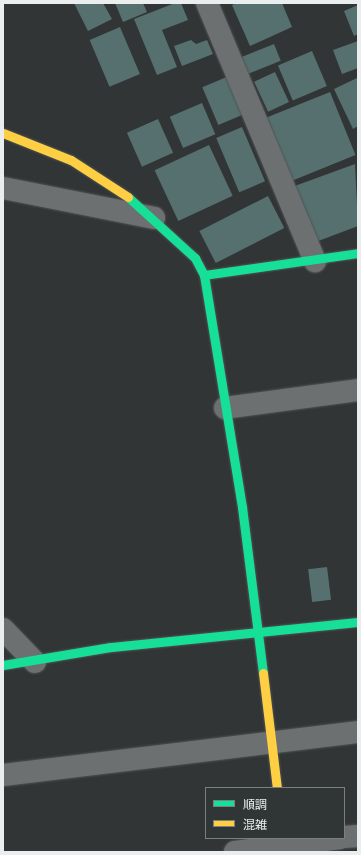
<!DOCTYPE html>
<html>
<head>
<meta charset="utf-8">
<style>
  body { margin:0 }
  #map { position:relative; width:361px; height:855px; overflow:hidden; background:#313535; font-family:"Libre Baskerville","Noto Sans JP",serif }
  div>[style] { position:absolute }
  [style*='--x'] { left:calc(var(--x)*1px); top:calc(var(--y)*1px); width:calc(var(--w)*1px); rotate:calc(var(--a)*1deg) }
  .building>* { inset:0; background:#567070; transform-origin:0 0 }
  .roads { filter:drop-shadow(0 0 1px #505353) drop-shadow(0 0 1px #505353) }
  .street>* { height:22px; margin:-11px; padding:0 11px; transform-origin:11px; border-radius:11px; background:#6d7070 }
  .fast>* { height:9px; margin:-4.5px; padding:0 4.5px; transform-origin:4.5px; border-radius:4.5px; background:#16e098 }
  .slow>* { height:9px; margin:-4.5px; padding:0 4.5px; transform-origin:4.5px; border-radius:4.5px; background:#ffcf43 }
  span { translate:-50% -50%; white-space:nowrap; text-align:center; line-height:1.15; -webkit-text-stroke:4px #303636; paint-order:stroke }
  .frame { position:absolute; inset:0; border:4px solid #eaeeee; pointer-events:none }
  .legend { position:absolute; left:205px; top:787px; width:140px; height:52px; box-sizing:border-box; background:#303636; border:1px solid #7a8080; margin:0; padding:5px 7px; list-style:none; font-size:12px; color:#eaeeee }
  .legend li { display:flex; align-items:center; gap:8px; height:20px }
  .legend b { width:20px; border:1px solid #7a8080 }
</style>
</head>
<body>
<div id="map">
  <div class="building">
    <div style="clip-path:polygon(74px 3px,103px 3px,112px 19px,88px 31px)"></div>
    <div style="clip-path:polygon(115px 3px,143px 3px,147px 12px,123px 22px)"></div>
    <div style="clip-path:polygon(175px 3px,181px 3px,188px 20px,162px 30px,177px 67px,157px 75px,134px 19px)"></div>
    <div style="clip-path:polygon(237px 3px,282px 3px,292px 27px,250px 46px,232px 5px)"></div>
    <div style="clip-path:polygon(358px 5px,358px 34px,354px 36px,344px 11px)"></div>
    <div style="left:120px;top:27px;width:51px;height:33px;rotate:67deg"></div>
    <div style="clip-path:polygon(191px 40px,196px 44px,207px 40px,213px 54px,182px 66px,174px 46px)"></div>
    <div style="clip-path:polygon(358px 41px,358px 68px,342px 74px,333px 50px)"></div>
    <div style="left:274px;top:44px;width:18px;height:35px;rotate:68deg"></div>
    <div style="left:312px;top:51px;width:38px;height:37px;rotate:67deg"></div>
    <div style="left:275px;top:72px;width:33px;height:23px;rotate:65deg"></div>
    <div style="left:229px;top:76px;width:41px;height:29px;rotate:67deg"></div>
    <div style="clip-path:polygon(357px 78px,358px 126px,353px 129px,334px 89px)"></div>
    <div style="left:330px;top:92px;width:68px;height:71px;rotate:68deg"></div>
    <div style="left:202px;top:103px;width:34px;height:35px;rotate:67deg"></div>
    <div style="left:158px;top:119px;width:37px;height:34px;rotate:66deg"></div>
    <div style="left:242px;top:127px;width:59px;height:28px;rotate:67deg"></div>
    <div style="left:209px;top:145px;width:56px;height:60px;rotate:65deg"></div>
    <div style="clip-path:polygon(355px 164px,358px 226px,313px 243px,292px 187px)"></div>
    <div style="left:268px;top:196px;width:36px;height:77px;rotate:63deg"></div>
    <div style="left:327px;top:567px;width:33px;height:19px;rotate:83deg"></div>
  </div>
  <div class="roads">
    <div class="street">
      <div style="--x:207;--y:3;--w:280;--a:67.3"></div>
      <div style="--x:3;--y:188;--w:154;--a:11.2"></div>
      <div style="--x:225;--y:408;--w:134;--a:-7.7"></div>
      <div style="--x:3;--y:629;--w:46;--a:45.9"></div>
      <div style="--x:3;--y:775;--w:358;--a:-6.9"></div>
      <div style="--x:344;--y:837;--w:14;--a:-4"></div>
      <div style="--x:235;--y:852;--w:106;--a:-7.6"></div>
    </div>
    <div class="fast">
      <div style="--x:128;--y:197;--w:91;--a:42.3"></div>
      <div style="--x:195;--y:258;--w:19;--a:62"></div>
      <div style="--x:204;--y:275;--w:156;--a:-8.1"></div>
      <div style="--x:204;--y:275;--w:235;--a:80.7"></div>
      <div style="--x:242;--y:507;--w:167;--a:82.8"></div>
      <div style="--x:3;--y:665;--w:109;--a:-9.5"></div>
      <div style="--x:111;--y:647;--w:248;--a:-5.8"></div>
    </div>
    <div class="slow">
      <div style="--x:3;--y:133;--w:73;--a:21.7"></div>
      <div style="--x:71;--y:160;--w:68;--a:33"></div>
      <div style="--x:263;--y:673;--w:116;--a:83.1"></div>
    </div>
  </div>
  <div class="frame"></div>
  <ul class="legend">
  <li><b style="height:5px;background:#16e098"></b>順調</li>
  <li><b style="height:5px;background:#ffcf43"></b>混雑</li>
  </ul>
</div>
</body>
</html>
